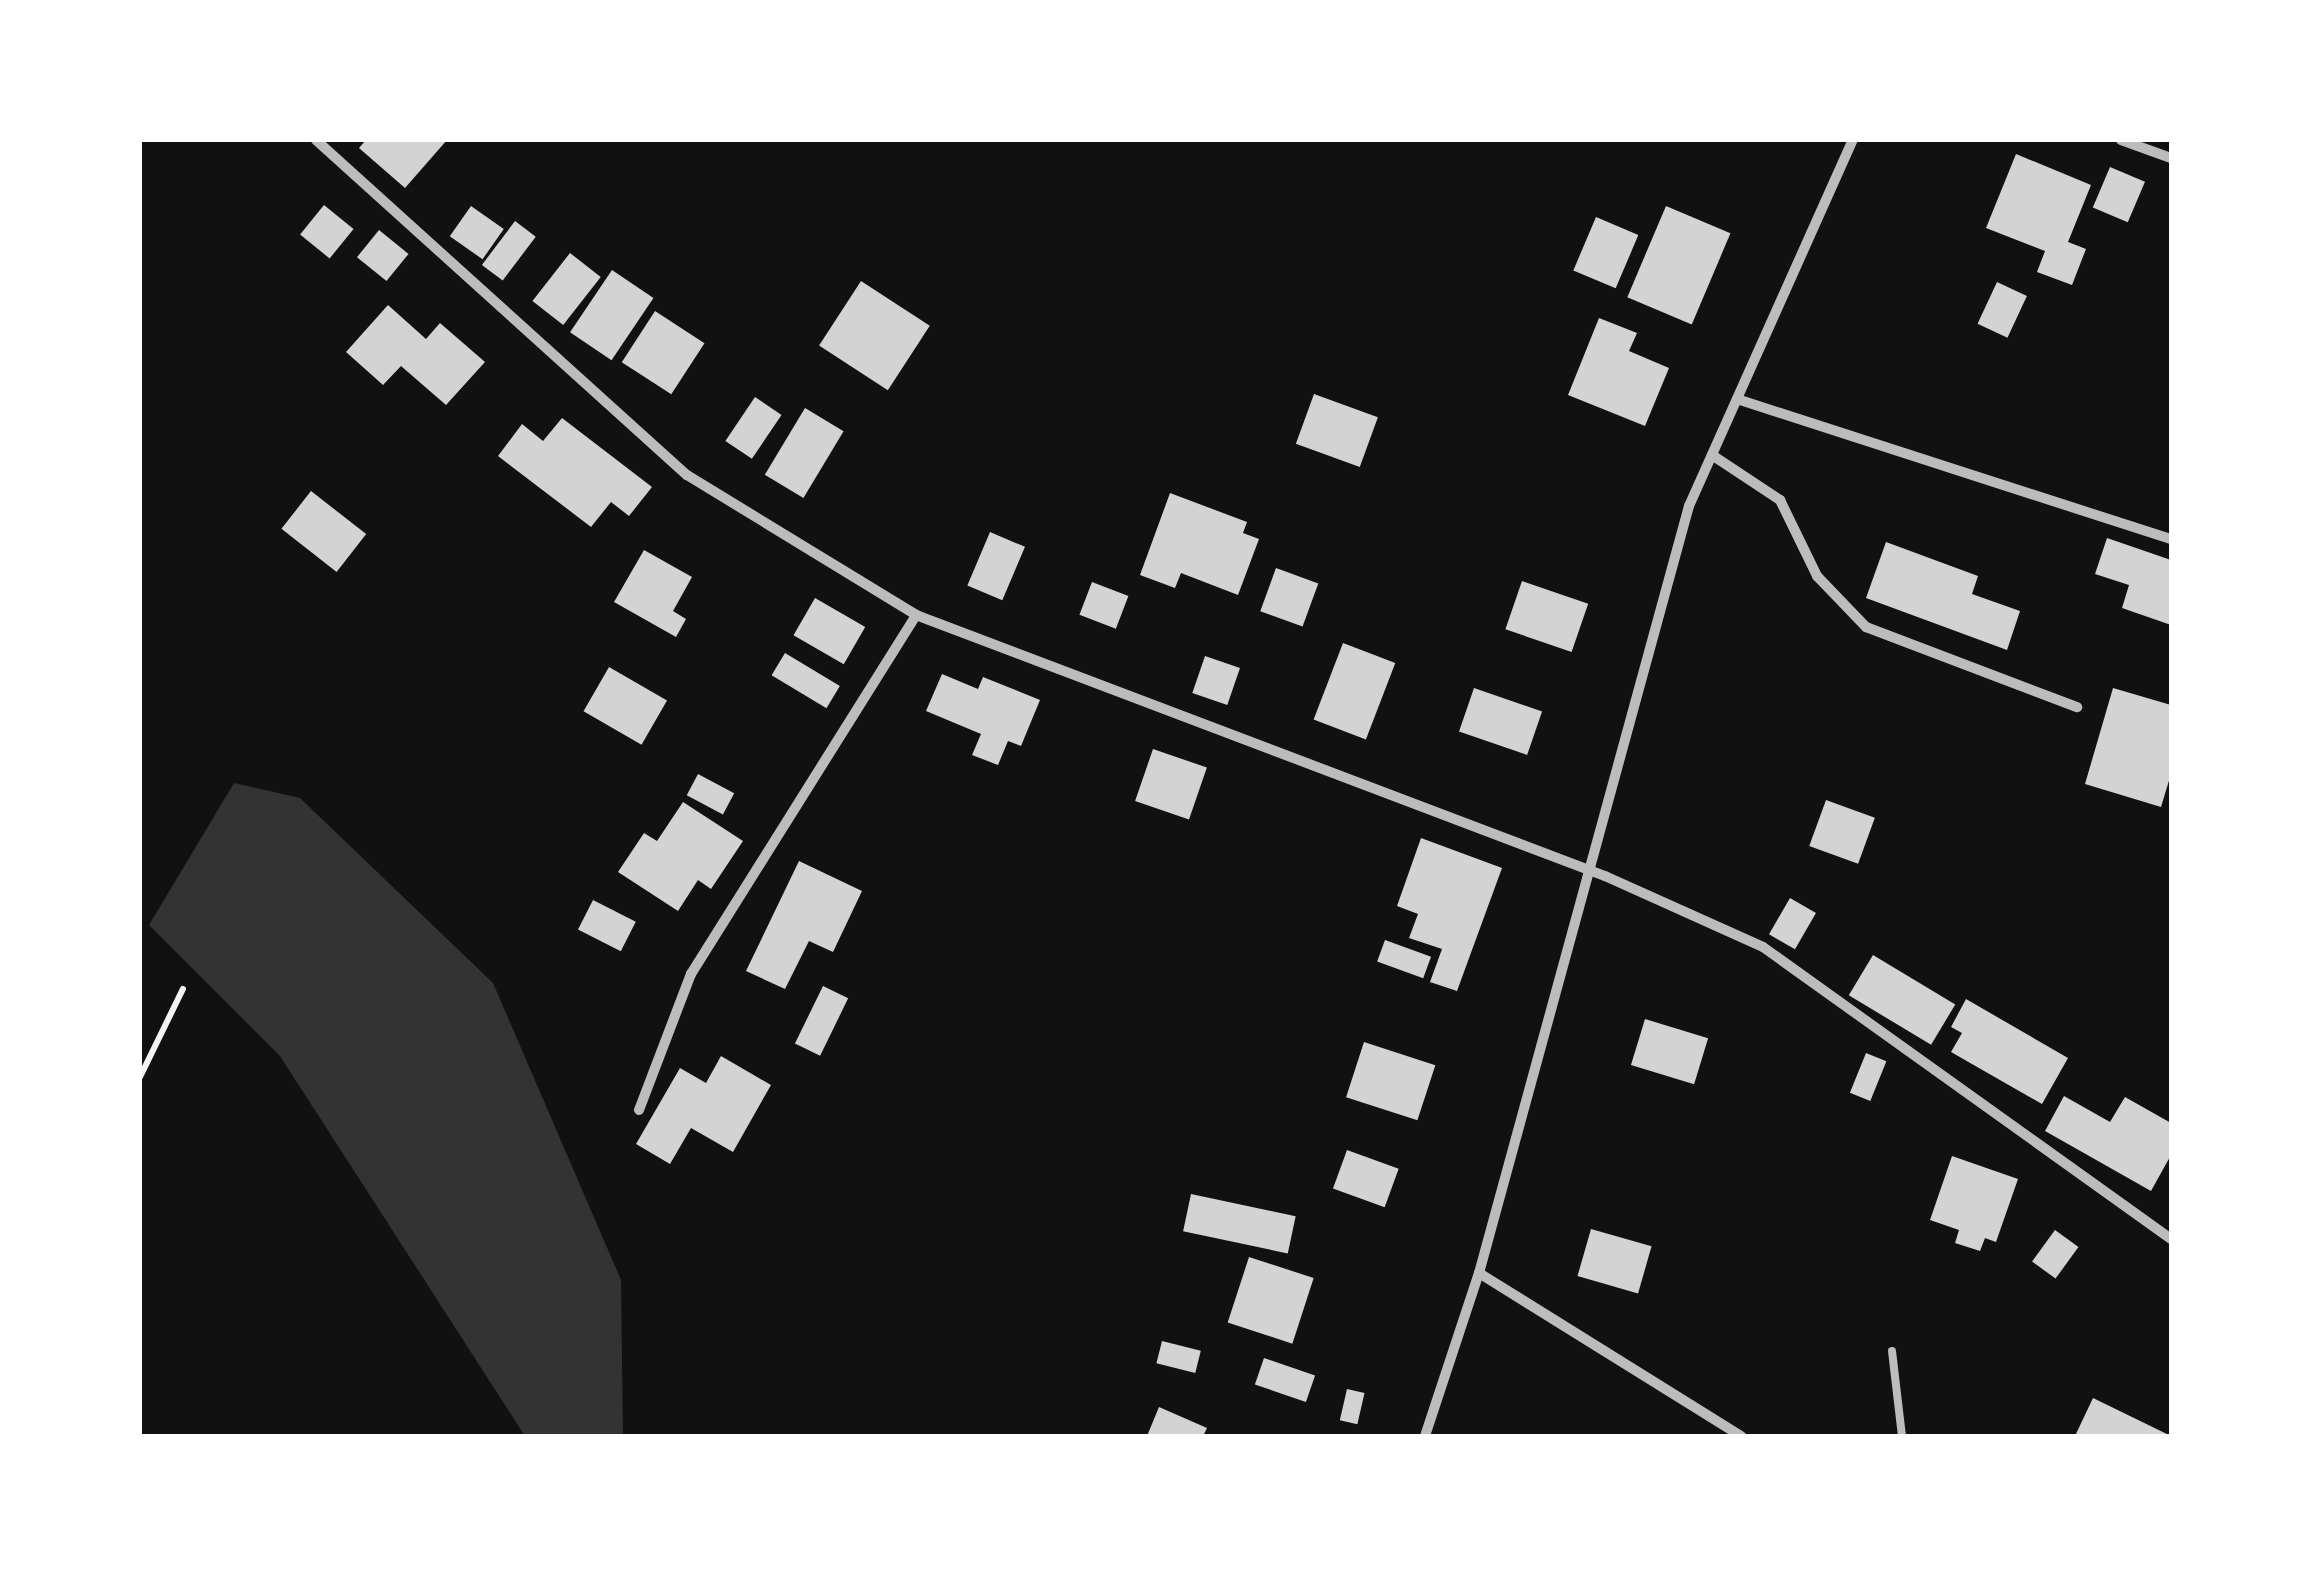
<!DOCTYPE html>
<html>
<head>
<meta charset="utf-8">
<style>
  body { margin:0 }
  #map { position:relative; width:2311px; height:1576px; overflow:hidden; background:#111; font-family:"Sofia Sans Condensed",sans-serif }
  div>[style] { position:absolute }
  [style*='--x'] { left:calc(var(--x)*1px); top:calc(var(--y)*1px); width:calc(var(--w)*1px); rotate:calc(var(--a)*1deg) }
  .water>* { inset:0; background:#333 }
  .building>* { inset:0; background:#d3d3d3; transform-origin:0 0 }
  .path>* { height:6px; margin:-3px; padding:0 3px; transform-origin:3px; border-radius:3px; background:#f5f5f5 }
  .service>* { height:8px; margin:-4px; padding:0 4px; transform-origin:4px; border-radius:4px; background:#bcbcbc }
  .minor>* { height:10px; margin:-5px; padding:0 5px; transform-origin:5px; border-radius:5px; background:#bcbcbc }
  span { translate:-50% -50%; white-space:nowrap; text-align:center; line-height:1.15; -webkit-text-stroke:9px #fff; paint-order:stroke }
  .frame { position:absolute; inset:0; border:142px solid #fff; pointer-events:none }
</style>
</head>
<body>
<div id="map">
  <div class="water">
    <div style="clip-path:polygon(234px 783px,300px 798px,493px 983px,621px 1280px,623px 1436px,525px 1436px,280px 1056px,149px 925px)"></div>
  </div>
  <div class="building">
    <div style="clip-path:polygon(366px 140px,447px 140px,405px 188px,359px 148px)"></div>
    <div style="clip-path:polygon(2016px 154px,2091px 185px,2068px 242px,2086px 249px,2072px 285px,2037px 272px,2045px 251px,1986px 228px)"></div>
    <div style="left:2110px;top:167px;width:38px;height:44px;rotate:23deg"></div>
    <div style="left:324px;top:205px;width:38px;height:38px;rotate:39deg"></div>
    <div style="left:471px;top:206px;width:40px;height:37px;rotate:35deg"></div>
    <div style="left:1666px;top:206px;width:70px;height:99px;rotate:23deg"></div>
    <div style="left:1596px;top:217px;width:46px;height:58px;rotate:23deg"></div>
    <div style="left:515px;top:221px;width:26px;height:55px;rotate:37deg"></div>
    <div style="left:379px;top:230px;width:38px;height:35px;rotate:39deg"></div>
    <div style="left:570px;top:253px;width:39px;height:61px;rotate:38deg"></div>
    <div style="left:612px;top:270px;width:50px;height:75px;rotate:34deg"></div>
    <div style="left:861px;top:281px;width:82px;height:77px;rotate:33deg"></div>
    <div style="left:1997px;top:282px;width:33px;height:46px;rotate:25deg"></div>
    <div style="clip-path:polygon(388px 305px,426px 339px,440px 323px,485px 362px,446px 405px,401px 366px,383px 385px,346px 352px)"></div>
    <div style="left:655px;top:311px;width:59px;height:61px;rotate:33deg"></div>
    <div style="clip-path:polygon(1599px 318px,1637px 333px,1629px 351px,1669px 368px,1645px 426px,1568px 395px)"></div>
    <div style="left:1314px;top:394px;width:68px;height:53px;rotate:20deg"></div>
    <div style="left:755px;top:397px;width:32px;height:53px;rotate:34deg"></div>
    <div style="left:805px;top:408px;width:45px;height:78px;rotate:31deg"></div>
    <div style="clip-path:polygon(562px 418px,652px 487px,629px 516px,611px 502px,591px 527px,498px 456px,522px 424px,543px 441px)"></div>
    <div style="left:311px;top:491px;width:70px;height:48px;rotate:38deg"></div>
    <div style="clip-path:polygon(1170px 493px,1247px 522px,1243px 533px,1259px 539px,1238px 595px,1181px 573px,1175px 588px,1140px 575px)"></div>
    <div style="left:990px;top:532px;width:38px;height:58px;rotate:23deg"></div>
    <div style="clip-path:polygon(2107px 538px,2171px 560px,2171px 625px,2122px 608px,2129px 585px,2095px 574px)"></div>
    <div style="clip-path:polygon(1886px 542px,1978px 576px,1972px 594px,2020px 611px,2007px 650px,1866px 598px)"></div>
    <div style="clip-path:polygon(644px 550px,692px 577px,673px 611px,686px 619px,676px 637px,614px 602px)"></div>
    <div style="left:1276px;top:568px;width:45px;height:46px;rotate:20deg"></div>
    <div style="left:1522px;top:581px;width:70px;height:51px;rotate:19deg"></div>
    <div style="left:1092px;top:582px;width:39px;height:35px;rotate:21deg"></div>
    <div style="left:815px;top:598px;width:58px;height:43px;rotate:30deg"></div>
    <div style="left:1343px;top:643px;width:56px;height:82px;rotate:21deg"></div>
    <div style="left:785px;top:653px;width:64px;height:26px;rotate:31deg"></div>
    <div style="left:1205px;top:656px;width:37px;height:39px;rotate:19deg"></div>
    <div style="left:609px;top:667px;width:67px;height:51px;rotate:30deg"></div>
    <div style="clip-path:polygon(942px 674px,978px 689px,983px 677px,1040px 700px,1021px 746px,1008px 741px,998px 765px,972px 755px,981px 734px,926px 711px)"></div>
    <div style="left:1474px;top:688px;width:72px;height:46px;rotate:19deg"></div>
    <div style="clip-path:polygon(2113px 688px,2171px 705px,2171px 774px,2161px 807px,2085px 784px)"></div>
    <div style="left:1153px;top:749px;width:57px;height:55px;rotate:19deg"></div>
    <div style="left:698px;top:774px;width:41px;height:24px;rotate:28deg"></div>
    <div style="left:1826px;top:800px;width:52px;height:49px;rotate:20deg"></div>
    <div style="clip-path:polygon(683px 802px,743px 841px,711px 889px,698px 880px,678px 911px,618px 872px,644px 833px,657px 841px)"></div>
    <div style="clip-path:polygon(1421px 838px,1502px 868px,1457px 991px,1430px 982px,1442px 949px,1409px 938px,1418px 914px,1397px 906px)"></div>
    <div style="clip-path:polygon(799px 861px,862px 891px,833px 952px,809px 941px,785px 989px,746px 971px)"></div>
    <div style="left:1790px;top:898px;width:30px;height:42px;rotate:30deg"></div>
    <div style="left:593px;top:900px;width:48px;height:33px;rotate:27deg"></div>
    <div style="left:1385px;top:940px;width:49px;height:23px;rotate:20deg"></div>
    <div style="left:1873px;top:955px;width:96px;height:47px;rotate:31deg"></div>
    <div style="left:823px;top:986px;width:28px;height:64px;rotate:26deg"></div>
    <div style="clip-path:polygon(1966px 999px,2068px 1058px,2042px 1104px,1951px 1052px,1962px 1033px,1951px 1027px)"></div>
    <div style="left:1645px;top:1019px;width:66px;height:48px;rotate:17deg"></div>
    <div style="left:1364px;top:1042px;width:75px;height:58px;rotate:18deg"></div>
    <div style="left:1866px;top:1053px;width:22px;height:43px;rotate:22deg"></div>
    <div style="clip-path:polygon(721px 1056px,771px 1085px,733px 1152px,691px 1128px,670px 1164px,636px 1144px,680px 1068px,706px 1083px)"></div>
    <div style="clip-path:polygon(2064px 1096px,2110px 1122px,2125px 1097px,2171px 1123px,2171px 1155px,2151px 1191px,2045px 1131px)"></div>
    <div style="left:1347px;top:1150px;width:55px;height:41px;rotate:20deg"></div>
    <div style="clip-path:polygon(1952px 1156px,2018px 1179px,1996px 1242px,1985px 1238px,1980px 1251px,1955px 1243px,1959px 1230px,1930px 1220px)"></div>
    <div style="left:1191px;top:1194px;width:107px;height:38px;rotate:12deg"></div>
    <div style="left:1591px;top:1229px;width:63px;height:49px;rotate:16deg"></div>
    <div style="left:2055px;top:1230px;width:29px;height:39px;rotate:36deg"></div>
    <div style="left:1249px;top:1257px;width:68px;height:69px;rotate:18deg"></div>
    <div style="left:1162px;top:1341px;width:40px;height:23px;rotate:14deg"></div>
    <div style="left:1264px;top:1358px;width:54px;height:28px;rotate:19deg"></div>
    <div style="left:1347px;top:1389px;width:18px;height:32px;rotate:13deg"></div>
    <div style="clip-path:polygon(2093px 1398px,2171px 1436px,2075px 1436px)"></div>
    <div style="clip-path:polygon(1159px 1407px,1207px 1428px,1203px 1436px,1147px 1436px)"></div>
  </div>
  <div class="path">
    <div style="--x:140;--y:1077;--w:98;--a:-64"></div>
  </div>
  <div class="service">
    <div style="--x:1892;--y:1351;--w:86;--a:83.3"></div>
  </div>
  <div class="minor">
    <div style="--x:316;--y:140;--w:500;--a:42.1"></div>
    <div style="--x:687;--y:475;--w:268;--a:31.4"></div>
    <div style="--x:916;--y:615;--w:737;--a:20.75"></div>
    <div style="--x:1605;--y:876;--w:173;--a:24.2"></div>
    <div style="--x:1763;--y:947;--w:502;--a:35.59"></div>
    <div style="--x:2121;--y:140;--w:53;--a:19.8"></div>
    <div style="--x:1737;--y:399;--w:455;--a:17.9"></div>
    <div style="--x:1712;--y:455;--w:82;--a:33.5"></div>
    <div style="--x:1780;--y:500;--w:85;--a:64"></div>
    <div style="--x:1817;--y:576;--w:71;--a:46.1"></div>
    <div style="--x:1866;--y:627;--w:226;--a:20.8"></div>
    <div style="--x:639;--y:1110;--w:146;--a:-69.1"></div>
    <div style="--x:691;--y:974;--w:424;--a:-57.9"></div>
    <div style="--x:1479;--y:1273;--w:309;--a:31.9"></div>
    <div style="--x:1425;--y:1436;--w:172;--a:-71.7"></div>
    <div style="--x:1479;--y:1273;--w:795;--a:-74.69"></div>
    <div style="--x:1689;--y:506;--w:401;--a:-65.9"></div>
  </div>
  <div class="frame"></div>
</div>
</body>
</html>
